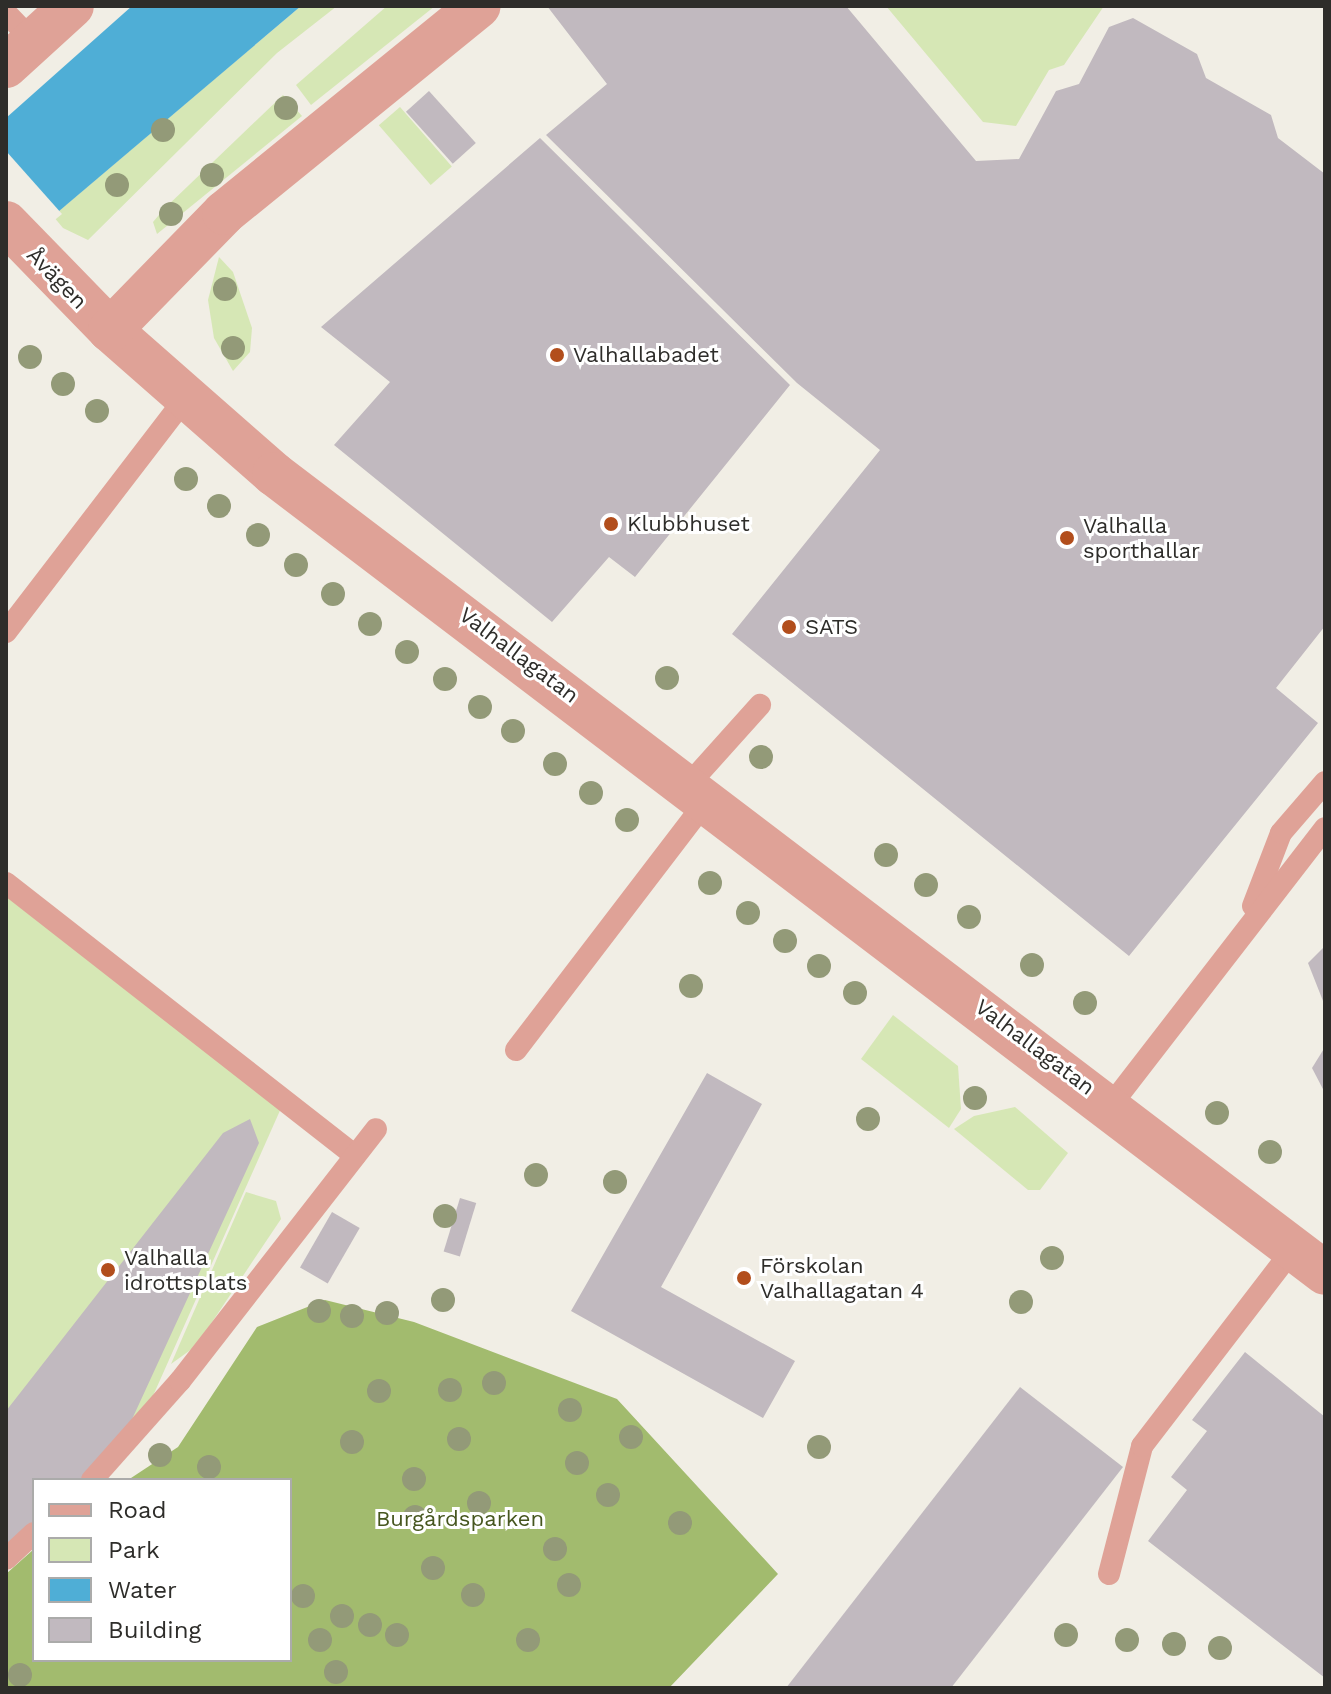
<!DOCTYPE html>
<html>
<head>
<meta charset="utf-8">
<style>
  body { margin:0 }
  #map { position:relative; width:1331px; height:1694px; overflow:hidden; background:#f1eee5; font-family:"Work Sans",sans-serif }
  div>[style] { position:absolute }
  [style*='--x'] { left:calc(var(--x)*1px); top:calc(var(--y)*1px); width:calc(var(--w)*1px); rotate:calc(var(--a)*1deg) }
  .green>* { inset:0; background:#d6e7b5; transform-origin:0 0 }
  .forest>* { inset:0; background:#a2bb6e }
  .water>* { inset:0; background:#4faed6 }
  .pier>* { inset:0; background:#f1eee5 }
  .building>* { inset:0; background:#c1b9bf; transform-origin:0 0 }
  .service>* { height:22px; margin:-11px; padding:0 11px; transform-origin:11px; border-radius:11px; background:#dfa297 }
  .minor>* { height:44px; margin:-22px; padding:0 22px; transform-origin:22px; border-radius:22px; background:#dfa297 }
  .trees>* { width:24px; height:24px; margin:-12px; border-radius:50%; background:#939a78 }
  .dots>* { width:22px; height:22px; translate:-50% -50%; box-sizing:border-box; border:4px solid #fff; border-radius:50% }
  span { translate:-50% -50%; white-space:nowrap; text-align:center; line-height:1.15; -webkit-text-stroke:6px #fff; paint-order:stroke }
  .street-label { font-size:22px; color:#2e2d2a }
  .poi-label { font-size:22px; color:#2e2d2a }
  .left { translate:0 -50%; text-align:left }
  .park-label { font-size:22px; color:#46561f }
  .frame { position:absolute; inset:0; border:8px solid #2e2d2a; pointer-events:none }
  .legend { position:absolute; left:32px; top:1478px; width:260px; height:184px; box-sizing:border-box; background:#fff; border:2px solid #ababaa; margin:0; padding:10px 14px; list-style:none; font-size:24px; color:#2e2d2a }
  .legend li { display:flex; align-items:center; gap:16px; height:40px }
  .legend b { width:40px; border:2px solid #ababaa }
</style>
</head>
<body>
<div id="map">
  <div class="green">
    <div style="clip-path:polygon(301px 6px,337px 6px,277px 53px,88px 240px,63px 228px,53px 216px)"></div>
    <div style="clip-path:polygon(387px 6px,435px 6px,311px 105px,296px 85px)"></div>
    <div style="clip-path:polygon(886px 6px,1104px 6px,1064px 65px,1049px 70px,1016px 126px,983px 122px)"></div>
    <div style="clip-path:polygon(283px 95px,302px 116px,157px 234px,153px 222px,164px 209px)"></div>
    <div style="left:400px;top:107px;width:79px;height:28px;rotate:49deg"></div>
    <div style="clip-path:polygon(219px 257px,233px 272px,252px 328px,250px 352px,233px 371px,214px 338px,208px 300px)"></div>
    <div style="clip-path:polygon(6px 892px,282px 1106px,136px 1434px,34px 1480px,6px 1562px)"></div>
    <div style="clip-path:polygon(893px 1015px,958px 1066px,961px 1109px,949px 1128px,861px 1059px)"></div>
    <div style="clip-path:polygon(1015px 1107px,1068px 1153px,1040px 1190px,1028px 1190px,954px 1129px,974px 1116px)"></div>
    <div style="clip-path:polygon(246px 1192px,276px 1201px,281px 1219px,196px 1346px,171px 1364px)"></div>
  </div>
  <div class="forest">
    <div style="clip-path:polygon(325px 1300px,414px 1322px,617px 1399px,778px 1574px,669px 1688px,6px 1688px,6px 1574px,34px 1549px,34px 1660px,290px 1660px,290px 1480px,128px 1480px,178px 1447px,257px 1327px)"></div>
  </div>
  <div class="water">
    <div style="clip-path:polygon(132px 6px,301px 6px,6px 256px,6px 118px)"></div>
  </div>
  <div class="pier">
    <div style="clip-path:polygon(6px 151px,62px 214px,6px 260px)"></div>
  </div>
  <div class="building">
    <div style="clip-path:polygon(547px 6px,846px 6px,976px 161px,1019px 159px,1056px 91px,1079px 84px,1109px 27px,1133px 18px,1197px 54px,1206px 78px,1271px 115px,1278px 138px,1325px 174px,1325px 626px,1276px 688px,1318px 723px,1129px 956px,732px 634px,880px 450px,797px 383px,546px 135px,607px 84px)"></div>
    <div style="left:429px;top:91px;width:70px;height:31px;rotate:48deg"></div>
    <div style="clip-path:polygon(540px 138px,790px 385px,635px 577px,609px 557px,552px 622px,334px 445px,390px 382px,321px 327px)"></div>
    <div style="clip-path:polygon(1325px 946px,1325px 1006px,1308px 963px)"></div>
    <div style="clip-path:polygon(1325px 1047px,1325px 1093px,1312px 1068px)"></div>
    <div style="clip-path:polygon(707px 1073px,762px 1104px,661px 1287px,795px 1361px,763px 1418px,571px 1311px)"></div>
    <div style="clip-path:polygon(250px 1119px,259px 1143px,128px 1428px,88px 1480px,34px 1480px,34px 1528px,6px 1553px,6px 1411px,223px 1133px)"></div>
    <div style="left:460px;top:1198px;width:17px;height:56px;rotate:17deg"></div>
    <div style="left:332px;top:1212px;width:32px;height:64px;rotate:30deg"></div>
    <div style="clip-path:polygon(1245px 1352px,1325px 1417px,1325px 1678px,1148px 1541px,1187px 1490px,1171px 1477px,1207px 1431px,1192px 1420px)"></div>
    <div style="clip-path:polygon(1020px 1387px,1123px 1467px,951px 1688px,786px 1688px)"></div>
  </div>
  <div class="service">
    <div style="--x:6;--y:13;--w:37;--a:46"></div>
    <div style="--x:6;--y:632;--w:294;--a:-52.5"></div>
    <div style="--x:690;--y:783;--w:105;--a:-48.1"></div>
    <div style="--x:6;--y:883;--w:443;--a:38"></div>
    <div style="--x:1253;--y:906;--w:78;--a:-69"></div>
    <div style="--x:1281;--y:833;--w:67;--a:-49.2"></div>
    <div style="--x:516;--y:1050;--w:317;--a:-52.6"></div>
    <div style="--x:1111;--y:1105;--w:350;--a:-52.3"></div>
    <div style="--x:92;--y:1480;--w:132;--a:-48.4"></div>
    <div style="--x:180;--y:1381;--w:319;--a:-52.1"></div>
    <div style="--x:6;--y:1559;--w:38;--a:-43"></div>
    <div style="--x:1109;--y:1574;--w:132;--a:-75.5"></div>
    <div style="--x:1142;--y:1446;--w:250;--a:-52.5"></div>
  </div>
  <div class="minor">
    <div style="--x:6;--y:66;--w:89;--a:-42.3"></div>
    <div style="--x:6;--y:223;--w:149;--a:45.8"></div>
    <div style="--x:110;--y:330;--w:218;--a:41.3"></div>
    <div style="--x:274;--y:474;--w:1320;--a:37.24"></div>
    <div style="--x:110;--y:330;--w:163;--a:-45.7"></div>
    <div style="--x:224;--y:213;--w:328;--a:-39.1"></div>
  </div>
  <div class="trees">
    <div style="left:286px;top:108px"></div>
    <div style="left:163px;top:130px"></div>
    <div style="left:212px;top:175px"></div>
    <div style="left:117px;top:185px"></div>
    <div style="left:171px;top:214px"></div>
    <div style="left:225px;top:289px"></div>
    <div style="left:233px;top:348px"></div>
    <div style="left:30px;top:357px"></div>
    <div style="left:63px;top:384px"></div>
    <div style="left:97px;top:411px"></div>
    <div style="left:186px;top:479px"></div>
    <div style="left:219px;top:506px"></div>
    <div style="left:258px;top:535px"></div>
    <div style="left:296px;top:565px"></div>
    <div style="left:333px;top:594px"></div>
    <div style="left:370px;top:624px"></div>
    <div style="left:407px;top:652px"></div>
    <div style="left:667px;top:678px"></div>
    <div style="left:445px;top:679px"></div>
    <div style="left:480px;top:707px"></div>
    <div style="left:513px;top:731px"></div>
    <div style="left:761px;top:757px"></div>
    <div style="left:555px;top:764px"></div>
    <div style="left:591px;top:793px"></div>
    <div style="left:627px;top:820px"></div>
    <div style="left:886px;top:855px"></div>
    <div style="left:710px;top:883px"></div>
    <div style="left:926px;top:885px"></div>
    <div style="left:748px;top:913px"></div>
    <div style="left:969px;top:917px"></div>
    <div style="left:785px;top:941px"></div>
    <div style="left:1032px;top:965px"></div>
    <div style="left:819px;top:966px"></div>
    <div style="left:691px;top:986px"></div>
    <div style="left:855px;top:993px"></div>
    <div style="left:1085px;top:1003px"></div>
    <div style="left:975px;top:1098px"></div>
    <div style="left:1217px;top:1113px"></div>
    <div style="left:868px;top:1119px"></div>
    <div style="left:1270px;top:1152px"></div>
    <div style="left:536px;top:1175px"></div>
    <div style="left:615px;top:1182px"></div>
    <div style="left:445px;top:1216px"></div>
    <div style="left:1052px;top:1258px"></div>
    <div style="left:443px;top:1300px"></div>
    <div style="left:1021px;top:1302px"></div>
    <div style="left:319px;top:1311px"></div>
    <div style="left:387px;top:1313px"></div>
    <div style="left:352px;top:1316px"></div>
    <div style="left:494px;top:1383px"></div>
    <div style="left:450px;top:1390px"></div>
    <div style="left:379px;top:1391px"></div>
    <div style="left:570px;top:1410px"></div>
    <div style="left:631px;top:1437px"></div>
    <div style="left:459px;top:1439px"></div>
    <div style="left:352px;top:1442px"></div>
    <div style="left:819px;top:1447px"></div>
    <div style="left:160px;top:1455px"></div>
    <div style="left:577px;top:1463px"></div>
    <div style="left:209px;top:1467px"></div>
    <div style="left:414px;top:1479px"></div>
    <div style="left:608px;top:1495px"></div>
    <div style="left:479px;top:1503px"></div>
    <div style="left:415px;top:1517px"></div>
    <div style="left:680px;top:1523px"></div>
    <div style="left:555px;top:1549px"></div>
    <div style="left:433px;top:1568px"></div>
    <div style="left:569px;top:1585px"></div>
    <div style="left:473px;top:1595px"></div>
    <div style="left:303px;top:1596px"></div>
    <div style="left:342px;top:1616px"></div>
    <div style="left:370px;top:1625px"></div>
    <div style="left:397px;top:1635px"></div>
    <div style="left:1066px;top:1635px"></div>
    <div style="left:320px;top:1640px"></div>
    <div style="left:528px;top:1640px"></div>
    <div style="left:1127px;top:1640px"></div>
    <div style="left:1174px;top:1644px"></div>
    <div style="left:1220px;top:1648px"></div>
    <div style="left:336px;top:1672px"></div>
    <div style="left:20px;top:1675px"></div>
  </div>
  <div class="dots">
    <div style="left:557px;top:355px;background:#b24e1c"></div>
    <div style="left:611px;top:524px;background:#b24e1c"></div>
    <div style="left:1067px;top:538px;background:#b24e1c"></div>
    <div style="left:789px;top:627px;background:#b24e1c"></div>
    <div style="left:108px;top:1270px;background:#b24e1c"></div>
    <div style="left:744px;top:1278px;background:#b24e1c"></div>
  </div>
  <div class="street-label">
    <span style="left:57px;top:278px;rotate:46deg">Åvägen</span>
    <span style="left:519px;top:655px;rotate:37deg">Valhallagatan</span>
    <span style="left:1035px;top:1047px;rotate:37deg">Valhallagatan</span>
  </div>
  <div class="poi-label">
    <span class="left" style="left:573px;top:355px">Valhallabadet</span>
    <span class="left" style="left:627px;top:524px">Klubbhuset</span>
    <span class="left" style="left:1083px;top:538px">Valhalla<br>sporthallar</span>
    <span class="left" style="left:805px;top:627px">SATS</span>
    <span class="left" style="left:124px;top:1270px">Valhalla<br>idrottsplats</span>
    <span class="left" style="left:760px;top:1278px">Förskolan<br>Valhallagatan 4</span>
  </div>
  <div class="park-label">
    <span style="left:460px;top:1519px">Burgårdsparken</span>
  </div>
  <div class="frame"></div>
  <ul class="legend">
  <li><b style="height:10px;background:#dfa297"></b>Road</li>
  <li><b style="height:22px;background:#d6e7b5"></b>Park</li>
  <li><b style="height:22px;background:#4faed6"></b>Water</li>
  <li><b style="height:22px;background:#c1b9bf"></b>Building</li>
  </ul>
</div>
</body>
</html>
